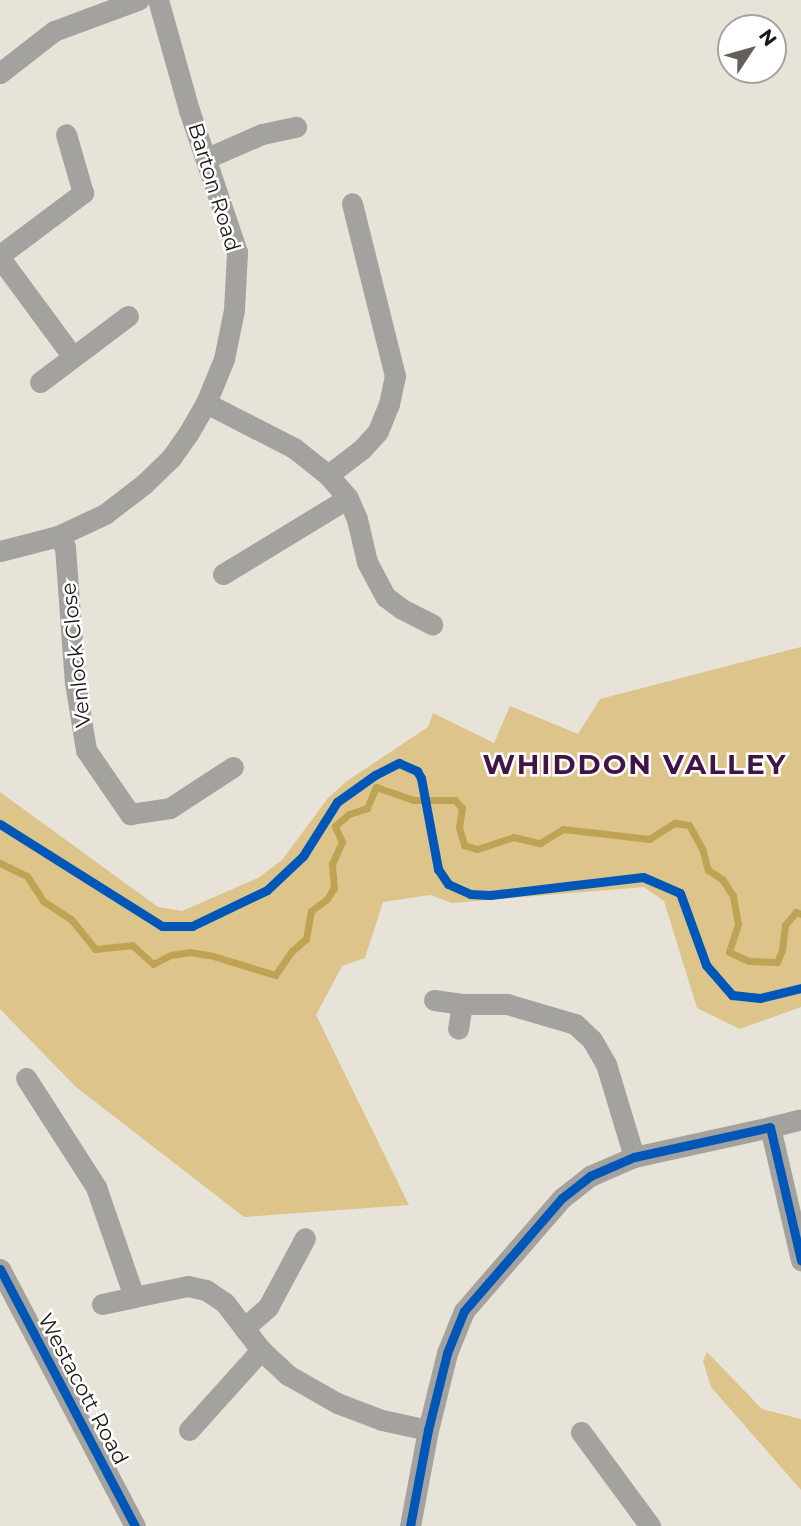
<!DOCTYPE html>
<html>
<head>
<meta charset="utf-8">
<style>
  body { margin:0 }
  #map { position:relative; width:801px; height:1526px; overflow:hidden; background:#e8e3d9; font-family:Montserrat,sans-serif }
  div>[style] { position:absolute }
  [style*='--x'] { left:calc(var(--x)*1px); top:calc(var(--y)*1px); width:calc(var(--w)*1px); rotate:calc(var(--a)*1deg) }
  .forest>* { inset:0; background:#dcc48a }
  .stream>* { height:7px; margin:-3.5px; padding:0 3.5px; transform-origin:3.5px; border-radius:3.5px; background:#bfa355 }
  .street>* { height:21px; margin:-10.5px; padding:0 10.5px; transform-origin:10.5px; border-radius:10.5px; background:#a4a29e }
  .cycleway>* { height:9px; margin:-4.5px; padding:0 4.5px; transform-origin:4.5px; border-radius:4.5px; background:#0057b8 }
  span { translate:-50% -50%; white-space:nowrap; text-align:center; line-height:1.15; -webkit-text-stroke:5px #fff; paint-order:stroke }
  .street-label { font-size:21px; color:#1c1912 }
  .district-label { font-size:28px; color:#421345; font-weight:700; letter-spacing:2px }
  .north { position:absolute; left:717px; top:14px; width:70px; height:70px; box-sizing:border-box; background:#fff; border:2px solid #a4a3a0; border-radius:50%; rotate:54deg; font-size:19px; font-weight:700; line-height:28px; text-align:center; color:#1c1912 }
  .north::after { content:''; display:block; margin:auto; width:24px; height:32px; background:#636058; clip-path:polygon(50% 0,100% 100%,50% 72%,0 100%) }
</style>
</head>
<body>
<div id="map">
  <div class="forest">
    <div style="clip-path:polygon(801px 647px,801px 1007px,740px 1029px,697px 1008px,664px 901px,644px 887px,452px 903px,430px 895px,383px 902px,365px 958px,342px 966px,316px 1015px,409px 1205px,244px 1217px,76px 1087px,0 1009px,0 792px,158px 907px,182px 911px,258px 878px,282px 860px,328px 798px,347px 781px,428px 727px,433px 713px,494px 743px,510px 706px,578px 734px,600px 699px)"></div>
    <div style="clip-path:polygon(707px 1352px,762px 1409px,801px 1419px,801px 1490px,711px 1387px,703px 1361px)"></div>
  </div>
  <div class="stream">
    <div style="--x:0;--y:863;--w:30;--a:26"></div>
    <div style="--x:27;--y:876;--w:30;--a:57"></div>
    <div style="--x:43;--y:901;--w:33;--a:33"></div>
    <div style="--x:71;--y:919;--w:38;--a:51"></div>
    <div style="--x:95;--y:949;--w:37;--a:-6"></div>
    <div style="--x:132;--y:945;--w:28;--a:42"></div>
    <div style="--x:153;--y:964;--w:20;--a:-27"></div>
    <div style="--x:171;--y:955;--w:18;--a:-9"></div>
    <div style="--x:189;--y:952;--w:24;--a:9"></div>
    <div style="--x:213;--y:956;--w:65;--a:17"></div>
    <div style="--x:275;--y:975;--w:29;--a:-55"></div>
    <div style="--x:292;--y:951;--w:18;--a:-41"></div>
    <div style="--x:306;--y:939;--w:28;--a:-80"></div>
    <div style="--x:311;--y:911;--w:20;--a:-37"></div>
    <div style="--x:327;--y:899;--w:13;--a:-58"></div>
    <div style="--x:334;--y:888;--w:24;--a:-95"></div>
    <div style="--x:332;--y:864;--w:24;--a:-66"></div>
    <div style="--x:342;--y:842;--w:17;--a:-114"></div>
    <div style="--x:335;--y:826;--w:18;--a:-41"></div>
    <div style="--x:349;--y:814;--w:19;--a:-18"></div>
    <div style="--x:367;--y:808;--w:23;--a:-67"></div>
    <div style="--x:376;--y:787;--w:39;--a:19"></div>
    <div style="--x:413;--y:800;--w:42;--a:0"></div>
    <div style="--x:455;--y:800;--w:11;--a:49"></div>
    <div style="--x:462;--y:808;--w:19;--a:99"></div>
    <div style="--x:459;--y:827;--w:19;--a:74"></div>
    <div style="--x:464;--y:845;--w:14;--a:17"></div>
    <div style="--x:477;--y:849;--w:38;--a:-18"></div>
    <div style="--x:513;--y:837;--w:28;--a:13"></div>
    <div style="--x:540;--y:843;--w:27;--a:-31"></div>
    <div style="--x:563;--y:829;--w:87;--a:6.6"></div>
    <div style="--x:649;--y:839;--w:31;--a:-32"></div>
    <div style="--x:675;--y:823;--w:14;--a:8"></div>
    <div style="--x:689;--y:825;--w:26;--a:61"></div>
    <div style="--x:702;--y:848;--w:23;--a:75"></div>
    <div style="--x:708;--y:870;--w:17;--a:33"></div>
    <div style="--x:722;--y:879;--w:20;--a:57"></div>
    <div style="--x:733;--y:896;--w:28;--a:80"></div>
    <div style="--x:738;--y:924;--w:29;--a:108"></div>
    <div style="--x:729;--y:952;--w:22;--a:24"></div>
    <div style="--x:749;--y:961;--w:28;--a:2"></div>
    <div style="--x:777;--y:962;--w:13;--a:-67"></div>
    <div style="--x:782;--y:950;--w:25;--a:-83"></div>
    <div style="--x:785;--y:925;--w:17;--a:-50"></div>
    <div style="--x:796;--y:912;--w:5;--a:22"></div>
  </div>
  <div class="street">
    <div style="--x:0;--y:73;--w:68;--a:-37.9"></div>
    <div style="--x:54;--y:31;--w:90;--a:-20.3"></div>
    <div style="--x:207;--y:158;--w:60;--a:-23.6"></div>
    <div style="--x:262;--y:134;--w:35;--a:-12"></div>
    <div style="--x:0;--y:255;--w:104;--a:-36.8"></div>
    <div style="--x:83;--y:193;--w:61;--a:-106.1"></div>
    <div style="--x:0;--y:258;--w:123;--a:53.6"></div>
    <div style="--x:40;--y:382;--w:110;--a:-36.9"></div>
    <div style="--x:206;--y:403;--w:99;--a:27.1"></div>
    <div style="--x:294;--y:448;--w:43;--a:38.5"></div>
    <div style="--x:328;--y:475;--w:30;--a:49"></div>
    <div style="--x:348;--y:498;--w:23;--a:67"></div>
    <div style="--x:357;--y:519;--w:44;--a:76.9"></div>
    <div style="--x:367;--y:562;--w:40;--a:62"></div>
    <div style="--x:386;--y:597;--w:20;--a:37"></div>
    <div style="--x:402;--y:609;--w:34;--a:27"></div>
    <div style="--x:328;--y:475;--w:43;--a:-37.4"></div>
    <div style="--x:362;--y:449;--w:24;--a:-48"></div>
    <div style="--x:378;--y:431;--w:29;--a:-68"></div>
    <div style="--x:389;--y:404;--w:29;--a:-78"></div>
    <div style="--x:395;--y:376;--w:178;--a:-104"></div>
    <div style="--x:58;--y:536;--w:13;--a:58"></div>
    <div style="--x:65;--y:547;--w:135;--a:85.8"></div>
    <div style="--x:75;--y:682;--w:69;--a:80.8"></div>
    <div style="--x:86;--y:750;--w:78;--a:55.5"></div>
    <div style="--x:130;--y:814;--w:40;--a:-8.5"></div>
    <div style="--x:170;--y:808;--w:75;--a:-33.1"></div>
    <div style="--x:0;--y:551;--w:60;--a:-14.5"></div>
    <div style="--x:58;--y:536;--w:52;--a:-25.1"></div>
    <div style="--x:105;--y:514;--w:49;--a:-37.6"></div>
    <div style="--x:144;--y:484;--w:37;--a:-44"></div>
    <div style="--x:171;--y:458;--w:29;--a:-55"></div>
    <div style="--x:188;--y:434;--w:36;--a:-60"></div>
    <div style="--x:206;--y:403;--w:48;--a:-67.8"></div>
    <div style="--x:224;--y:359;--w:50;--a:-78.5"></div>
    <div style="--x:234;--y:310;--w:58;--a:-87"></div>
    <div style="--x:237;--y:252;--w:150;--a:-108.7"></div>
    <div style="--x:189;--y:110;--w:114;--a:-105.7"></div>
    <div style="--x:223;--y:574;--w:146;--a:-31.3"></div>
    <div style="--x:434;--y:1000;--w:28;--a:8"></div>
    <div style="--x:462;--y:1004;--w:25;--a:99"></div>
    <div style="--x:462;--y:1004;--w:45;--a:0"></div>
    <div style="--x:507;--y:1004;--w:71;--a:16.4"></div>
    <div style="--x:575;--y:1024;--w:23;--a:43"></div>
    <div style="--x:592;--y:1040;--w:28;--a:60"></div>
    <div style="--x:606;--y:1064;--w:97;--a:73.2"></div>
    <div style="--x:26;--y:1078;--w:130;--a:57.3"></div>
    <div style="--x:96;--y:1187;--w:116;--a:70.9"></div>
    <div style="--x:134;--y:1297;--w:55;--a:-11.5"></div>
    <div style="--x:188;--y:1286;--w:18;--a:13"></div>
    <div style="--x:206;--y:1290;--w:23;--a:34"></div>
    <div style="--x:225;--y:1303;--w:59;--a:52.5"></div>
    <div style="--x:261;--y:1350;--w:37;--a:43"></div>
    <div style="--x:288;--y:1375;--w:56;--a:29.7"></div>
    <div style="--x:337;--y:1403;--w:48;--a:20.7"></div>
    <div style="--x:382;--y:1420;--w:47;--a:12.3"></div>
    <div style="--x:770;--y:1127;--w:30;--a:-14"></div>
    <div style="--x:0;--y:1269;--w:290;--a:62.3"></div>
    <div style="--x:102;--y:1304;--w:33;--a:-12"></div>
    <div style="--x:244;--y:1328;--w:32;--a:-41"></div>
    <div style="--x:268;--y:1307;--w:78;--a:-61.8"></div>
    <div style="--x:189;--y:1430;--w:108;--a:-48"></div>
    <div style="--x:581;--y:1432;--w:117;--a:53.7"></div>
    <div style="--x:410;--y:1526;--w:98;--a:-79.4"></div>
    <div style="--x:428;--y:1430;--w:79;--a:-76.1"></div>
    <div style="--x:447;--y:1353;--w:45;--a:-68"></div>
    <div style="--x:464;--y:1311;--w:150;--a:-49.1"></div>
    <div style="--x:562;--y:1198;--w:36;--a:-38"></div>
    <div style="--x:590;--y:1176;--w:48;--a:-23.4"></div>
    <div style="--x:634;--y:1157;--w:139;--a:-12.4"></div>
    <div style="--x:770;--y:1127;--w:137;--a:76.9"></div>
  </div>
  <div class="cycleway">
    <div style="--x:0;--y:824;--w:191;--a:32.2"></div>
    <div style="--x:162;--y:926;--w:30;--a:0"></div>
    <div style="--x:192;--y:926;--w:83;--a:-25.6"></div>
    <div style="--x:267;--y:890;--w:50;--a:-43.4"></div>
    <div style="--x:303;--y:856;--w:64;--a:-57.8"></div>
    <div style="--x:337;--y:802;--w:47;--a:-35.4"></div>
    <div style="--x:375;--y:775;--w:27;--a:-27"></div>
    <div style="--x:399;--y:763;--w:20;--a:24"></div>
    <div style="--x:417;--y:771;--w:8;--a:60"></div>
    <div style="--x:421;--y:778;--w:93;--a:79.4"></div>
    <div style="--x:438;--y:869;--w:18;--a:56"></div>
    <div style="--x:448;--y:884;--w:24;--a:24"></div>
    <div style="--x:470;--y:894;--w:20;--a:3"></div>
    <div style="--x:490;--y:895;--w:154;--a:-6.7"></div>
    <div style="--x:643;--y:877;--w:40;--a:23.4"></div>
    <div style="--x:680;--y:893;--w:77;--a:70.1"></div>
    <div style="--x:706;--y:965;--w:40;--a:49"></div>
    <div style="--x:732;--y:995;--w:28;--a:6"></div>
    <div style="--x:760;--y:998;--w:42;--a:-13.7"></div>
    <div style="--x:0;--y:1269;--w:290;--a:62.3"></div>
    <div style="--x:410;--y:1526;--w:98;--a:-79.4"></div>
    <div style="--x:428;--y:1430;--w:79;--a:-76.1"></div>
    <div style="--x:447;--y:1353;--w:45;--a:-68"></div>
    <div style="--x:464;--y:1311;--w:150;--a:-49.1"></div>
    <div style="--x:562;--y:1198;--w:36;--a:-38"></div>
    <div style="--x:590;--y:1176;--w:48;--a:-23.4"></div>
    <div style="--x:634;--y:1157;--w:139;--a:-12.4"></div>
    <div style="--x:770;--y:1127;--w:137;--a:76.9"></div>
  </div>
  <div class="street-label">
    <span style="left:214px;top:187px;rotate:73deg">Barton Road</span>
    <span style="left:76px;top:655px;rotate:-96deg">Venlock Close</span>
    <span style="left:83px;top:1389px;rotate:62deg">Westacott Road</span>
  </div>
  <div class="district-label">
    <span style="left:635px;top:764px">WHIDDON VALLEY</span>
  </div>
  <div class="north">N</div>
</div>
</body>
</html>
